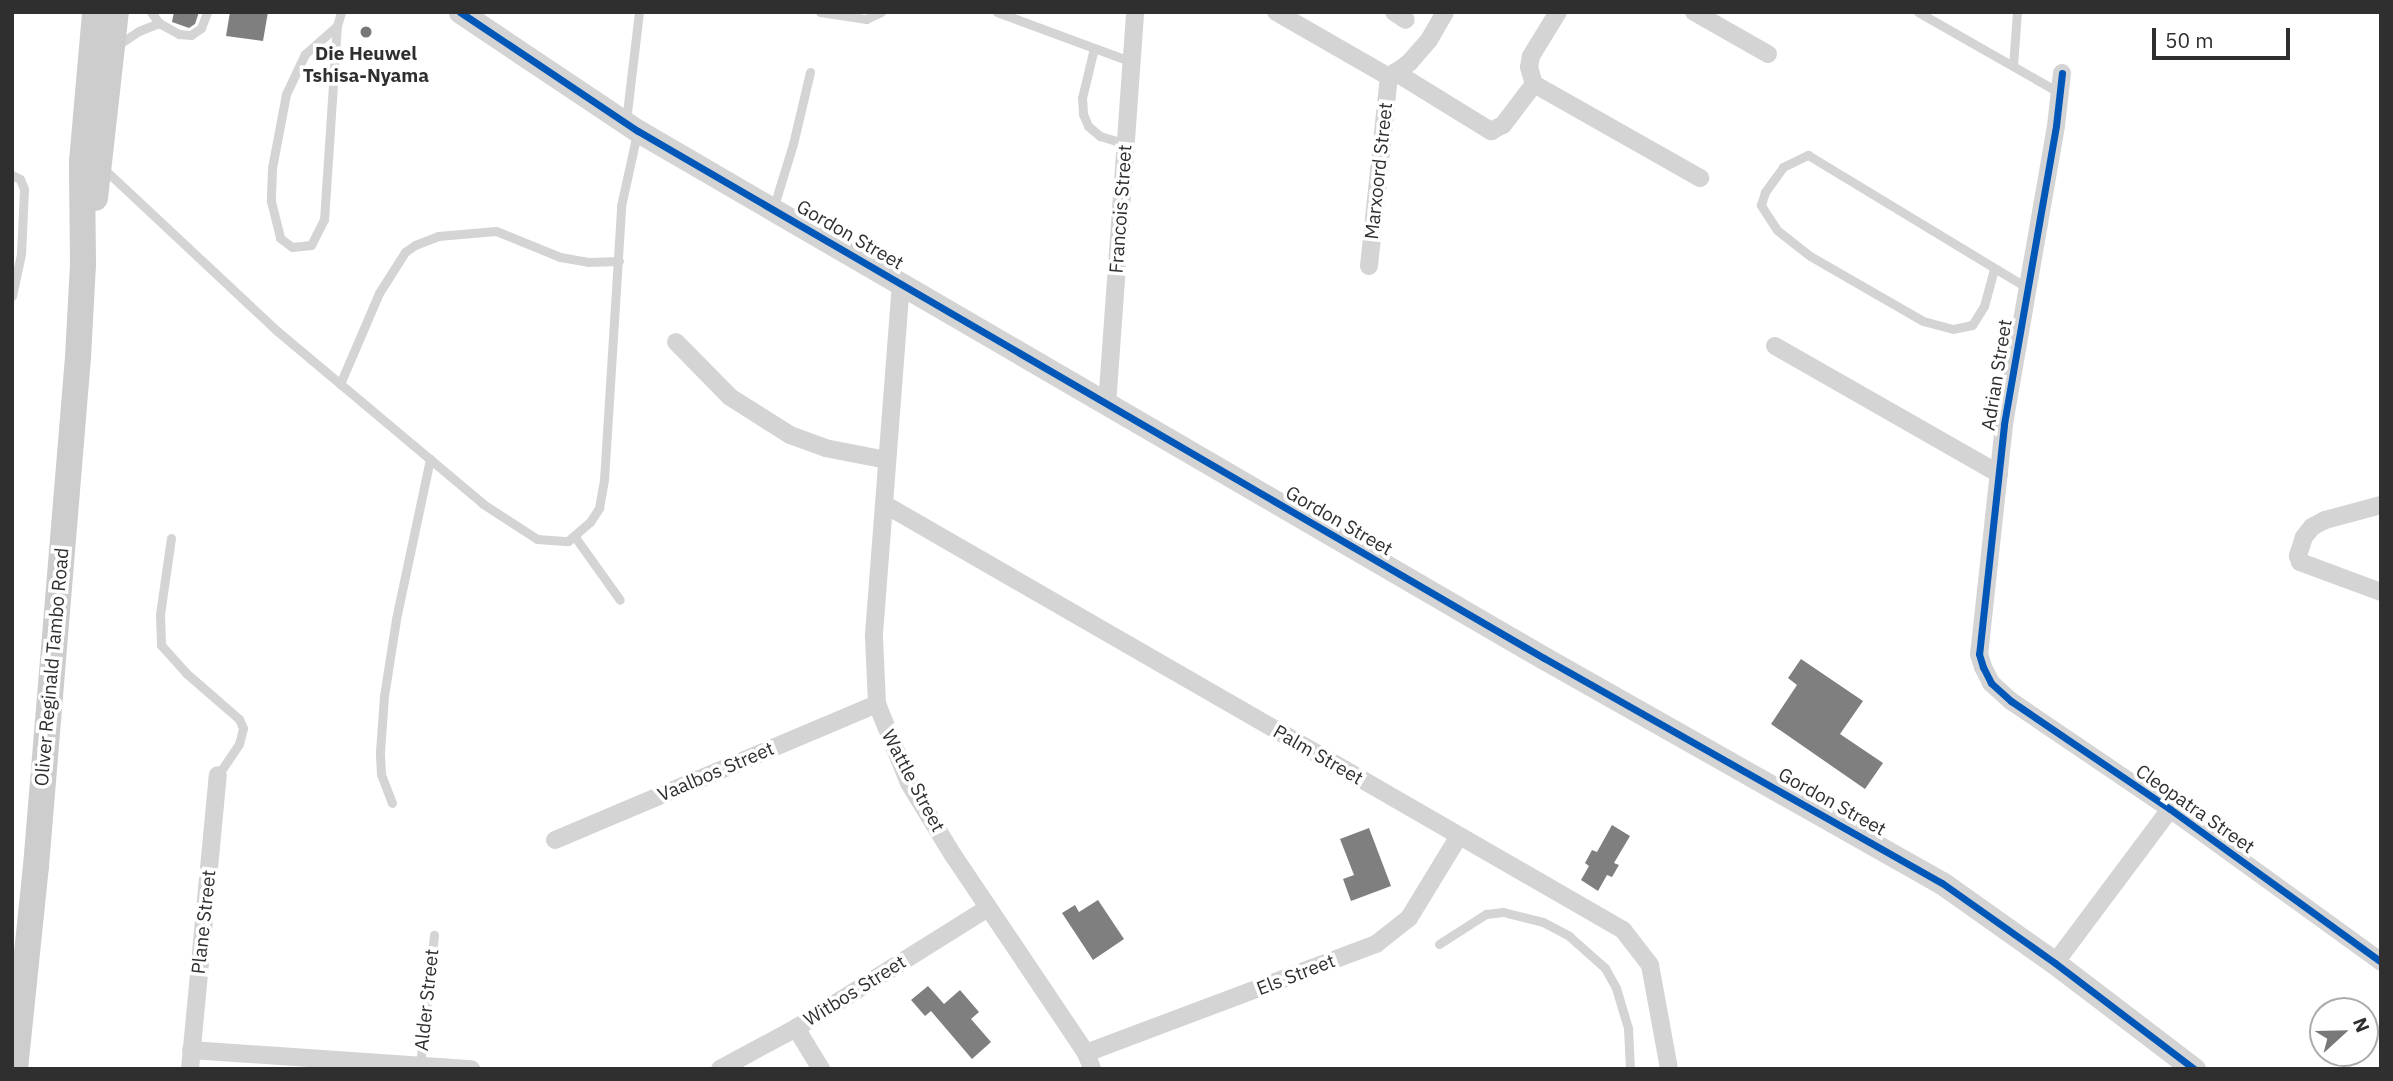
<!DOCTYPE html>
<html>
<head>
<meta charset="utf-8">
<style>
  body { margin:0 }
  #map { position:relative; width:2393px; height:1081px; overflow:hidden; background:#fff; font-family:"IBM Plex Sans",sans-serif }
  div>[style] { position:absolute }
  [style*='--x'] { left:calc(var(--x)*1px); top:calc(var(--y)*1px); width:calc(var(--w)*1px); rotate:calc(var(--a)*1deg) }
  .building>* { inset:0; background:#7f7f7f }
  .service>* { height:9px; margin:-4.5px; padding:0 4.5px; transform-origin:4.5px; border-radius:4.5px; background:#d4d4d4 }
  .minor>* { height:18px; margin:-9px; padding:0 9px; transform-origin:9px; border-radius:9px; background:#d4d4d4 }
  .tertiary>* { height:23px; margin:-11.5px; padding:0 11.5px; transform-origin:11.5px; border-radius:11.5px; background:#d4d4d4 }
  .secondary>* { height:26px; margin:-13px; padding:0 13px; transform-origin:13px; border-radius:13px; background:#cdcdcd }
  .cycleway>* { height:7px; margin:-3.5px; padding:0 3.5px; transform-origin:3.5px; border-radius:3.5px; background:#0057b8 }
  .dots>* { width:19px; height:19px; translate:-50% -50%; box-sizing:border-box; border:4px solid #fff; border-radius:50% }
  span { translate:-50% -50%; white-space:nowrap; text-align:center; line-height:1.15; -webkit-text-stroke:7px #fff; paint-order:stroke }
  .poi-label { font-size:19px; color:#2f2f2f; font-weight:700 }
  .street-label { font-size:19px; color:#2f2f2f }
  .frame { position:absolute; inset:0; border:14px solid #2f2f2f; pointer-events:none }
  .north { position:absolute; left:2309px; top:997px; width:70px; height:70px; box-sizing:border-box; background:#fff; border:2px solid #acacac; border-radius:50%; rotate:68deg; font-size:19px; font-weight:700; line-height:28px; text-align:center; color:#2f2f2f }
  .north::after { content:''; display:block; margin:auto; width:24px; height:32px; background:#787878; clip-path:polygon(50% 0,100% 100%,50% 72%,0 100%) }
  .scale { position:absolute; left:2152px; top:28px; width:138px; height:32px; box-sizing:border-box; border:4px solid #2f2f2f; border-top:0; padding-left:9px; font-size:21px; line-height:24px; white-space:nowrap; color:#2f2f2f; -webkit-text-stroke:5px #fff; paint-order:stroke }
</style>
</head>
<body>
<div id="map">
  <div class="building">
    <div style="clip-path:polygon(174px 12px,199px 12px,195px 24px,189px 28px,172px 22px)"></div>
    <div style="clip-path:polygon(230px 12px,268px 12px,263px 41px,226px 36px)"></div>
    <div style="clip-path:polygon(1801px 659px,1863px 701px,1840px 734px,1883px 763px,1865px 789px,1771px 724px,1797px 685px,1788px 678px)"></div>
    <div style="clip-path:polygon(1612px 825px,1630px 836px,1614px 863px,1619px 865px,1612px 877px,1607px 875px,1598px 891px,1581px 880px,1589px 866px,1585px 863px,1592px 850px,1597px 852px)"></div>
    <div style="clip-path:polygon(1369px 828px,1391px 886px,1351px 901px,1343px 879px,1354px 875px,1340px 839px)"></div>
    <div style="clip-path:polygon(1098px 900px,1124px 939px,1093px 960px,1062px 913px,1075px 905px,1079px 912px)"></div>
    <div style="clip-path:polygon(928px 986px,944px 1004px,960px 990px,979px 1012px,971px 1019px,991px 1042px,972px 1059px,931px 1011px,925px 1016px,911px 1000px)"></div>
  </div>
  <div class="service">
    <div style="--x:151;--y:12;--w:14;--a:54"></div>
    <div style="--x:159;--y:23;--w:23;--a:29"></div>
    <div style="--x:179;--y:34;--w:12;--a:5"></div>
    <div style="--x:191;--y:35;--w:12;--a:-35"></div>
    <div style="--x:201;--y:28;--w:17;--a:-69"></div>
    <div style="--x:820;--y:12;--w:47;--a:8.7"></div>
    <div style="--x:866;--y:19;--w:17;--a:-25"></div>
    <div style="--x:997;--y:12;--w:144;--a:20.3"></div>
    <div style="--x:1918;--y:12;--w:163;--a:29.7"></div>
    <div style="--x:337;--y:26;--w:43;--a:138.8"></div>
    <div style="--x:305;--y:54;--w:44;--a:115.4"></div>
    <div style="--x:286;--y:94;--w:75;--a:100.7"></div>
    <div style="--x:272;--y:168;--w:33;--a:92"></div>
    <div style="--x:271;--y:201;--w:38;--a:76"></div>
    <div style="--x:280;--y:238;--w:15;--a:37"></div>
    <div style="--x:292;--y:247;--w:19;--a:-6"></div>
    <div style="--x:311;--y:245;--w:28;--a:-63"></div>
    <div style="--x:324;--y:220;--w:194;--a:-86.2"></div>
    <div style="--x:337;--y:26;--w:15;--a:-74"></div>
    <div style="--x:118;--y:45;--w:25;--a:-34"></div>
    <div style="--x:139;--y:31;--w:22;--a:-22"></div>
    <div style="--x:1094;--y:48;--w:51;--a:103.5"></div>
    <div style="--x:1082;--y:98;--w:16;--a:86"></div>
    <div style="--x:1083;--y:114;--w:13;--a:67"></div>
    <div style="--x:1088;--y:126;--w:16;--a:40"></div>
    <div style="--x:1100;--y:136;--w:27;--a:17"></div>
    <div style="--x:2013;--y:66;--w:54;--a:-85.8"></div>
    <div style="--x:626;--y:121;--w:110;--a:-83.2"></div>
    <div style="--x:104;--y:169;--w:236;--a:43.1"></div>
    <div style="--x:276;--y:330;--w:270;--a:40"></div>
    <div style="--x:483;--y:504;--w:64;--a:32.9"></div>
    <div style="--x:537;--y:539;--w:31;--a:4"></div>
    <div style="--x:568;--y:541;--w:29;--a:-41"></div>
    <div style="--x:590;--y:522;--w:17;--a:-57"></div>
    <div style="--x:599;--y:508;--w:28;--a:-80"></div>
    <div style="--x:604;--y:480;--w:275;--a:-86.4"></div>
    <div style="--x:621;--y:206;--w:75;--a:-77.6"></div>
    <div style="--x:12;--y:175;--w:9;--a:27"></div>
    <div style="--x:20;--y:179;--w:11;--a:68"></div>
    <div style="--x:24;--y:189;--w:65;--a:92.6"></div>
    <div style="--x:21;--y:254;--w:43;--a:102.1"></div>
    <div style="--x:773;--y:209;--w:68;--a:-72.9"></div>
    <div style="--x:793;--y:144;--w:74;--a:-76.7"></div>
    <div style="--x:1994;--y:269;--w:38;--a:105"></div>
    <div style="--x:1984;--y:306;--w:22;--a:122"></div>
    <div style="--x:1972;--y:325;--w:19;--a:168"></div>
    <div style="--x:1953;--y:329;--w:31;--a:-165"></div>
    <div style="--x:1923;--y:321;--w:130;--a:-150.1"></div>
    <div style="--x:1810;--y:256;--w:42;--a:-141.8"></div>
    <div style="--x:1777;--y:230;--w:30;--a:-123"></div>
    <div style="--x:1761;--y:205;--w:14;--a:-73"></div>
    <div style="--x:1765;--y:192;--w:31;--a:-54"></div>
    <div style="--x:1783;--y:167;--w:28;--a:-26"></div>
    <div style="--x:1808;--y:155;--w:255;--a:31.2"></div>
    <div style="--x:340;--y:384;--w:99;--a:-66.8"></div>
    <div style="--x:379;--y:293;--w:49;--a:-57.6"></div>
    <div style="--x:405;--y:252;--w:12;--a:-35"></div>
    <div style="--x:415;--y:245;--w:25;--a:-21"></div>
    <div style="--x:438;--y:236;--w:58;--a:-4.9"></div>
    <div style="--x:496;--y:231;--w:69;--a:22.1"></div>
    <div style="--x:560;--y:257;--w:27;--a:10"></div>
    <div style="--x:587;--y:262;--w:32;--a:-2"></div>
    <div style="--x:575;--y:537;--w:77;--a:54.5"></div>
    <div style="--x:171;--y:538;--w:77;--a:98.2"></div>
    <div style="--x:160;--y:614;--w:31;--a:88"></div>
    <div style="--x:161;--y:645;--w:38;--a:48"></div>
    <div style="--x:186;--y:673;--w:70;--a:41"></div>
    <div style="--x:239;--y:719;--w:10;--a:66"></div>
    <div style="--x:243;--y:728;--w:16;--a:104"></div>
    <div style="--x:239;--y:744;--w:37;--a:124"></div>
    <div style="--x:392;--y:803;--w:31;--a:-111"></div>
    <div style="--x:381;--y:774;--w:22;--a:-93"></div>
    <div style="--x:380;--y:752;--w:56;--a:-85.9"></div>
    <div style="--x:384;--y:696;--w:78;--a:-81.1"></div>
    <div style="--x:396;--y:619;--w:164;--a:-78"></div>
    <div style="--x:1439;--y:944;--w:56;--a:-32.6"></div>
    <div style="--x:1486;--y:914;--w:17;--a:-7"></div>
    <div style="--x:1503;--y:912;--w:41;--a:14"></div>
    <div style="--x:1543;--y:922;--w:30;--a:28"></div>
    <div style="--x:1569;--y:936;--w:48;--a:41.6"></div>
    <div style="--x:1605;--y:968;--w:23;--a:61"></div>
    <div style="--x:1616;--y:988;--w:42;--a:73.3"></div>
    <div style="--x:1628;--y:1028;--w:41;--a:87.2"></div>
    <div style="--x:420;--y:1066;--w:132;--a:-83.9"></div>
  </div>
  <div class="minor">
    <div style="--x:1276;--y:12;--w:130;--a:29.9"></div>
    <div style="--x:1394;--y:12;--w:14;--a:34"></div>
    <div style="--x:1558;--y:12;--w:52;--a:121.5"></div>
    <div style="--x:1531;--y:56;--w:11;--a:100"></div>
    <div style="--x:1529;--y:67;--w:18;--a:74"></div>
    <div style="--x:1534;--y:84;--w:191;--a:29.5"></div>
    <div style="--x:1694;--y:12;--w:85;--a:29.6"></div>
    <div style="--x:1395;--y:72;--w:113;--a:31.6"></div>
    <div style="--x:1491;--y:131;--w:13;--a:-27"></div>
    <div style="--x:1503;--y:125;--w:51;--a:-52.9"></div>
    <div style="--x:2062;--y:73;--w:53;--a:96.5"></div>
    <div style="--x:2056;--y:126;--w:303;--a:99.9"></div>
    <div style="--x:2004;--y:425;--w:230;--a:96.2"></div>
    <div style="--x:1979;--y:654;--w:14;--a:73"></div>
    <div style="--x:1983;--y:667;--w:18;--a:63"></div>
    <div style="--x:1991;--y:683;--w:27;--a:42"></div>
    <div style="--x:2011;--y:701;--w:192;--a:34.2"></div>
    <div style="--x:2170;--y:809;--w:261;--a:35.9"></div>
    <div style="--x:1389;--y:77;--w:24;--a:-35"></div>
    <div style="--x:1409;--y:63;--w:30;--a:-49"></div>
    <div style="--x:1429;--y:40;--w:32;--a:-60"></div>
    <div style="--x:1369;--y:266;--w:190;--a:-84"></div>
    <div style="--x:901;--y:283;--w:355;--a:94.4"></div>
    <div style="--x:874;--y:637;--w:67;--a:87.4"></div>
    <div style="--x:877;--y:704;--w:85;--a:67.9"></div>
    <div style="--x:909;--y:783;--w:84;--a:58.6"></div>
    <div style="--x:953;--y:855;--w:239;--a:56.1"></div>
    <div style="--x:1086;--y:1053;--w:17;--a:69"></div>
    <div style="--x:676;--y:342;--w:77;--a:45.5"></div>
    <div style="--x:730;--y:397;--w:71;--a:32.3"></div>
    <div style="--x:790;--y:435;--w:37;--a:20"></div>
    <div style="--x:825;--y:448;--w:63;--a:11"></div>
    <div style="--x:1775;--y:346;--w:258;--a:29.7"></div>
    <div style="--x:1107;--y:405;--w:394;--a:-85.9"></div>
    <div style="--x:884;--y:504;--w:853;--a:29.96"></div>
    <div style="--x:1623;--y:930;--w:44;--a:52.4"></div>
    <div style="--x:1650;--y:965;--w:106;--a:79.6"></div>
    <div style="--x:2381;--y:505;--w:58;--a:165"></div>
    <div style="--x:2325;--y:520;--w:15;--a:152"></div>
    <div style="--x:2312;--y:527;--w:13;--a:129"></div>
    <div style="--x:2304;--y:537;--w:20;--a:108"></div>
    <div style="--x:2298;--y:556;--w:6;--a:72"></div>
    <div style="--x:2300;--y:562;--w:86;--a:20.3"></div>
    <div style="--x:555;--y:840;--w:350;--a:-22.9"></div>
    <div style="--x:2055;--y:963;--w:192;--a:-53.2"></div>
    <div style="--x:796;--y:1028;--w:48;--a:58.6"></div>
    <div style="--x:191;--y:1050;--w:281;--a:3.9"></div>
    <div style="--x:1086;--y:1053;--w:310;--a:-20.6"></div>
    <div style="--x:1376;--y:944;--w:42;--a:-38.2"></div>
    <div style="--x:1409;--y:918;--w:96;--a:-58.6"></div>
    <div style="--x:190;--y:1069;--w:295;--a:-84.6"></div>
    <div style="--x:720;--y:1069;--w:86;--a:-28.3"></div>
    <div style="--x:796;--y:1028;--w:226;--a:-32"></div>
  </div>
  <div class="tertiary">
    <div style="--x:460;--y:12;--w:214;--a:33.8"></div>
    <div style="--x:638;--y:131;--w:1048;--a:30.19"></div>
    <div style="--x:1544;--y:658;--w:457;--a:29.5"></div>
    <div style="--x:1942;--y:883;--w:138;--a:35.3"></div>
    <div style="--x:2055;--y:963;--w:175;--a:37.3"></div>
  </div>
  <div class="secondary">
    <div style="--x:95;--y:198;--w:187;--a:-83.6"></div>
    <div style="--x:15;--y:1069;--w:204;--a:-84.1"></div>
    <div style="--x:36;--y:866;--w:511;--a:-85.28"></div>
    <div style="--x:78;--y:357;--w:93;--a:-86.9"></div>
    <div style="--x:83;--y:264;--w:102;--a:-90.6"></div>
    <div style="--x:82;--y:162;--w:151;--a:-85"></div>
  </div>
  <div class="cycleway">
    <div style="--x:460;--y:12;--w:214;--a:33.8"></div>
    <div style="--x:638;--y:131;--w:1048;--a:30.19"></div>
    <div style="--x:1544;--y:658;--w:457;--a:29.5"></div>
    <div style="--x:1942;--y:883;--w:138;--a:35.3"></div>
    <div style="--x:2055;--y:963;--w:175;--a:37.3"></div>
    <div style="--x:2062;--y:73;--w:53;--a:96.5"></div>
    <div style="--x:2056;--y:126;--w:303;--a:99.9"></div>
    <div style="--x:2004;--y:425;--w:230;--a:96.2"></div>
    <div style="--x:1979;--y:654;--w:14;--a:73"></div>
    <div style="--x:1983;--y:667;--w:18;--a:63"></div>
    <div style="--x:1991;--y:683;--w:27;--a:42"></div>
    <div style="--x:2011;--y:701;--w:192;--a:34.2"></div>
    <div style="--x:2170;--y:809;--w:261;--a:35.9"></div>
  </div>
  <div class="dots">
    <div style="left:366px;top:32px;background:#787878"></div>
  </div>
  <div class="poi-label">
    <span style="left:366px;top:65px">Die Heuwel<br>Tshisa-Nyama</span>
  </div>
  <div class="street-label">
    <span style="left:1379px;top:171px;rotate:-84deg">Marxoord Street</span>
    <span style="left:1121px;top:209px;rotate:-86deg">Francois Street</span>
    <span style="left:850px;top:235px;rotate:30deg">Gordon Street</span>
    <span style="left:1997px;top:375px;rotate:-81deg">Adrian Street</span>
    <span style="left:1339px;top:521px;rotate:30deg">Gordon Street</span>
    <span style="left:52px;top:667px;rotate:-85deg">Oliver Reginald Tambo Road</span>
    <span style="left:1318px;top:755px;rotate:30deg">Palm Street</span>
    <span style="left:716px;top:772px;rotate:-23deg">Vaalbos Street</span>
    <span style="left:913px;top:781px;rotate:62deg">Wattle Street</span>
    <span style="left:1832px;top:802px;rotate:29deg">Gordon Street</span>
    <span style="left:2195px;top:809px;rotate:35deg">Cleopatra Street</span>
    <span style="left:204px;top:922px;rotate:-84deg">Plane Street</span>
    <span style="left:1296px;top:975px;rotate:-21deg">Els Street</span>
    <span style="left:855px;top:991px;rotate:-32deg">Witbos Street</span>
    <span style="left:427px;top:1000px;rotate:-84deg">Alder Street</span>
  </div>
  <div class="frame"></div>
  <div class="north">N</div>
  <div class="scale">50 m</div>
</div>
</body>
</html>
